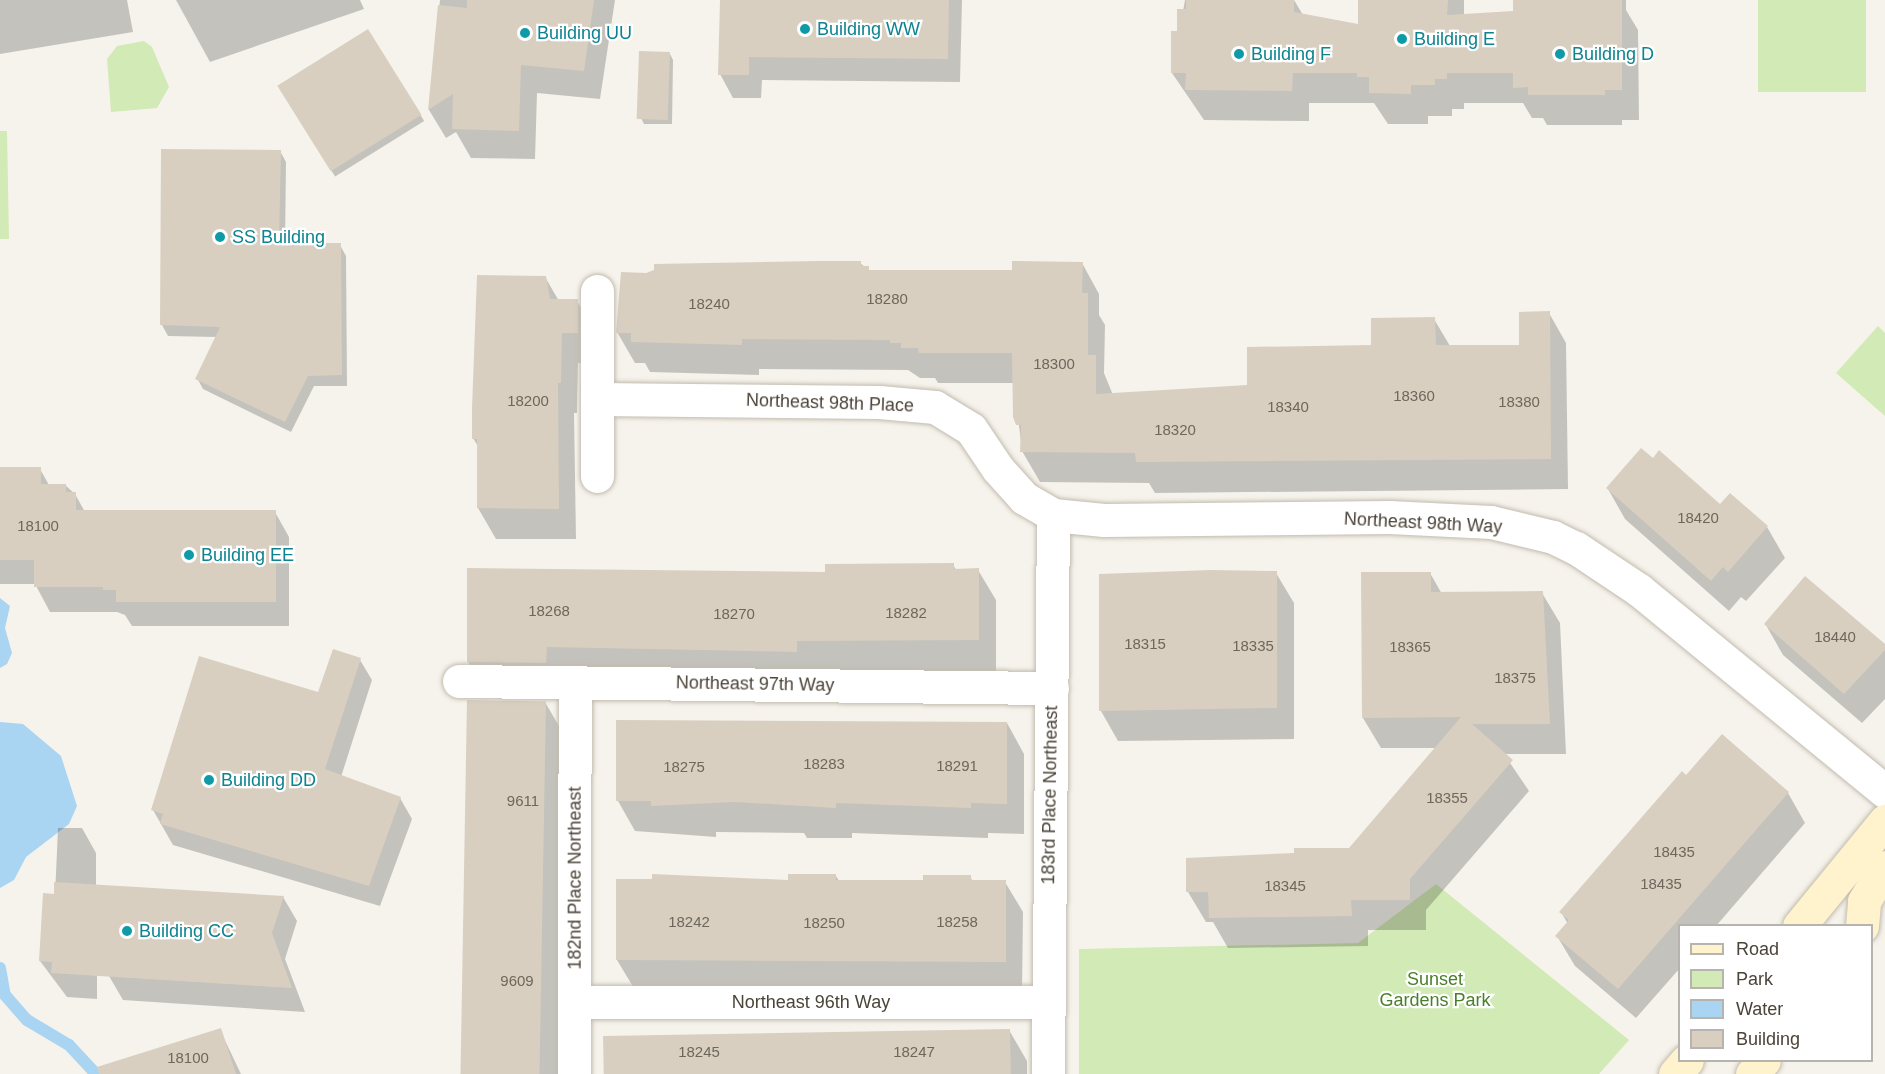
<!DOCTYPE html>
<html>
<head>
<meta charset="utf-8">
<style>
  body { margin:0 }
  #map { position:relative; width:1885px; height:1074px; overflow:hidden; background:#f6f3ec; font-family:Helvetica,sans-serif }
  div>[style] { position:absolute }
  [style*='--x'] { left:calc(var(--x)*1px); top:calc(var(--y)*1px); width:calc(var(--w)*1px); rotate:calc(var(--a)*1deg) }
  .green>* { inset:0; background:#d2eab5; transform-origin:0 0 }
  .water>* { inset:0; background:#a9d4f2 }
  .shadow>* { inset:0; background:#0003; transform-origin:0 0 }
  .stream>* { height:12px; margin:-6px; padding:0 6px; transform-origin:6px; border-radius:6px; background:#a9d4f2 }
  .building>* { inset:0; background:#d8cfc1; transform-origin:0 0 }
  .roads { filter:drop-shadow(0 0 2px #c2bbae) drop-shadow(0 0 2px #c2bbae) }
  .street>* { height:33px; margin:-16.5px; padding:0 16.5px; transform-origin:16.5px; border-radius:16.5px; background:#fff }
  .secondary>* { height:33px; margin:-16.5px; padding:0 16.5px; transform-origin:16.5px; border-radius:16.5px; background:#fff3cd }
  .dots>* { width:16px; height:16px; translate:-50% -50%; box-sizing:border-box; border:3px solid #fff; border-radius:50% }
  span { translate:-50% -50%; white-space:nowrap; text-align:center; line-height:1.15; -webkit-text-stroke:4.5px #fff; paint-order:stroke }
  .number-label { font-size:15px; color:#6e675b }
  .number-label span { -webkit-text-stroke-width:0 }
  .culture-label { font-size:18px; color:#0d838f }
  .left { translate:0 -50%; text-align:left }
  .street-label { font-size:18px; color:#4b4439 }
  .park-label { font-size:18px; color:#4a7f2a }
  .legend { position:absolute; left:1678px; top:924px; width:195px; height:138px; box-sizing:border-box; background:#fff; border:2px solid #b7b4b0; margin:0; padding:8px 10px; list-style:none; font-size:18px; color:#4b4439 }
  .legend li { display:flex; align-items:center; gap:12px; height:30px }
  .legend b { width:30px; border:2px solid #b7b4b0 }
</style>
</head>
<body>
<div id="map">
  <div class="green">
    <div style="left:1758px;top:0;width:108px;height:92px"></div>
    <div style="clip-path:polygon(144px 41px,152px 47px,169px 87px,157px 108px,111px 112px,107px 59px,117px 46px)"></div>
    <div style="clip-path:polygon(0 131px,7px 131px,9px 239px,0 239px)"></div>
    <div style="clip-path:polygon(1878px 326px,1885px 333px,1885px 416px,1836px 373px)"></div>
    <div style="clip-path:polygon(1436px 884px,1629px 1040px,1599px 1074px,1079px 1074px,1079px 949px,1358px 943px)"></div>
  </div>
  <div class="water">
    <div style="clip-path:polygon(0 598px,10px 606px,5px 628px,12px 653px,7px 664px,0 668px)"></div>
    <div style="clip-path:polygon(0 722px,23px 724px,61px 756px,77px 806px,69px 824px,26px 857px,14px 880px,0 888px)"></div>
  </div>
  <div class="shadow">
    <div style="clip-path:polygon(0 0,127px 0,133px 32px,0 54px)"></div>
    <div style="clip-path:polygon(176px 0,360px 0,364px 9px,210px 62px)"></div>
    <div style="clip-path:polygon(440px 0,615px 0,600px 99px,537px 93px,535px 159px,471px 158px,456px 132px,446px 138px,429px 110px)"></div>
    <div style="clip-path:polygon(721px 0,962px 0,960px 82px,762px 80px,761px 98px,733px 98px,720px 74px)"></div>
    <div style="clip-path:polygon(1185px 0,1294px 0,1303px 15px,1359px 26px,1359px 0,1464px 0,1464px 16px,1515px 12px,1516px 0,1626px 0,1626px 10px,1638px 30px,1639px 120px,1622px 120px,1622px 125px,1547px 125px,1543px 118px,1532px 118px,1523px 103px,1464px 103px,1464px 109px,1452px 109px,1452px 116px,1428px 116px,1428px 124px,1388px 124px,1374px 103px,1309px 103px,1309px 121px,1204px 120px,1172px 73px)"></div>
    <div style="left:368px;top:31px;width:106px;height:105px;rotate:58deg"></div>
    <div style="clip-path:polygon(670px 54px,673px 60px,672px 124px,644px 124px,641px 118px)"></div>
    <div style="clip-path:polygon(280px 151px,286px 162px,285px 245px,340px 245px,346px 256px,347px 386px,314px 386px,291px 432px,203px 389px,197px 378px,217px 337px,168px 336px,162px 325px)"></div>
    <div style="clip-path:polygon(860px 263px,870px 271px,1013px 271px,1082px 263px,1099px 294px,1099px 315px,1105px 325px,1104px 373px,1113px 395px,1249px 386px,1373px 347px,1434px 319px,1450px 346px,1521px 346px,1549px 313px,1566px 343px,1568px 489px,1155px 493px,1149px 483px,1040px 482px,1022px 451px,1014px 383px,938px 383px,935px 378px,920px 378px,908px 370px,759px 369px,759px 375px,650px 372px,645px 363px,635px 363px,617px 332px,646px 274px)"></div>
    <div style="clip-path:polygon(545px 277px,559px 301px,577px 301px,595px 331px,595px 363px,578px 363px,577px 413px,574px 413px,576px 539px,496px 539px,478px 508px,479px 448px,473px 438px)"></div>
    <div style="clip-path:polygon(40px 469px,49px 485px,65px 485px,75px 494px,85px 512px,275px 512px,289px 537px,289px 626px,132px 626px,125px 615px,117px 612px,50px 612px,35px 584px,0 584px,0 470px)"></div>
    <div style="clip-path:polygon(1608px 489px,1720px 506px,1730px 495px,1767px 527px,1785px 558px,1746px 601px,1741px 597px,1729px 611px,1625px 519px)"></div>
    <div style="clip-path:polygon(953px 565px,957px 571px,978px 570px,996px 600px,996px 671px,814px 671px,486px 692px,468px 662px,826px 573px)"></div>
    <div style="clip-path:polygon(1276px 573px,1294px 603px,1294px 739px,1118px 741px,1101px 711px)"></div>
    <div style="clip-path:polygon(1430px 573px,1442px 594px,1542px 593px,1560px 623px,1566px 754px,1504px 754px,1529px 791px,1426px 910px,1426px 930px,1368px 930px,1368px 946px,1228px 948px,1213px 922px,1206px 922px,1188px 892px,1296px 854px,1350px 849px,1437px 748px,1381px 748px,1363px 718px)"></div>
    <div style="clip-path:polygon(1766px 625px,1885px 646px,1885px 699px,1862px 723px,1783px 655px)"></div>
    <div style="clip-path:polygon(360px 660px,372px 680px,341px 777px,400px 798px,412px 819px,380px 906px,173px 845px,153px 810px,319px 694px)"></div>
    <div style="clip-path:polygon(545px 702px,563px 733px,561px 1074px,467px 1074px)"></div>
    <div style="clip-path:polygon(1007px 723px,1024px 754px,1024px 834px,988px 833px,988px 838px,852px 833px,852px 838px,807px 838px,804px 833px,716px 832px,716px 837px,635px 831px,618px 801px)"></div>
    <div style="clip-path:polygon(1686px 777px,1788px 793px,1805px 823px,1716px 926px,1680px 926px,1680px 968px,1636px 1018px,1575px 966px,1557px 936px,1568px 924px,1561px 912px)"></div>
    <div style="clip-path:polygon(58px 828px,82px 828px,96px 853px,96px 886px,283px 897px,297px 921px,285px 959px,305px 1012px,123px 1000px,109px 976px,97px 940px,97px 999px,67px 997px,40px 961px,55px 895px)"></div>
    <div style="clip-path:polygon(836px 876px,839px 881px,925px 881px,970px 876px,973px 882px,1005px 882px,1023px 912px,1022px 992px,635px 990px,617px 960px,790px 881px)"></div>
    <div style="clip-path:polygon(220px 1030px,241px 1074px,141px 1074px)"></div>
    <div style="clip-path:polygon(1009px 1030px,1027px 1061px,1027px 1074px,605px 1074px)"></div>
  </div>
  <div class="stream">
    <div style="--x:0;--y:968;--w:27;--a:80"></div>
    <div style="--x:5;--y:995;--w:33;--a:49"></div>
    <div style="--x:27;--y:1020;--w:49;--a:30.8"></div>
    <div style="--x:69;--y:1045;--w:40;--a:47"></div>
  </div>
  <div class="building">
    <div style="clip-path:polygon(467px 0,594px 0,584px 71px,521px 65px,519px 131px,452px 129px,453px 94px,428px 110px,438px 5px,467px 8px)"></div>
    <div style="clip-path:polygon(720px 0,949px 0,948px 59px,749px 57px,749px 75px,718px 75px)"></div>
    <div style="clip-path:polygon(1186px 0,1294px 0,1294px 12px,1358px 24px,1358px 0,1448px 0,1447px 15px,1513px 11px,1513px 0,1622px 0,1622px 90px,1605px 90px,1605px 95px,1528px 95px,1528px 87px,1513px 88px,1513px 73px,1447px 73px,1447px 79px,1435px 79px,1435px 85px,1411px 85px,1411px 94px,1369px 93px,1369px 77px,1357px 77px,1357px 73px,1293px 73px,1292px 91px,1185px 90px,1186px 73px,1171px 73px,1171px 31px,1177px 31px,1177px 9px,1186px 9px)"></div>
    <div style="left:368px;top:29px;width:101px;height:107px;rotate:58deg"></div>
    <div style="left:639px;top:51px;width:31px;height:68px;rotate:2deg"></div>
    <div style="clip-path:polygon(161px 149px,281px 150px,279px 243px,341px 243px,342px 375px,308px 376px,285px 422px,195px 379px,220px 327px,160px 325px)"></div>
    <div style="clip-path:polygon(818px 261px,861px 261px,861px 266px,869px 266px,869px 270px,1012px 270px,1012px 261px,1083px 262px,1082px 293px,1088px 293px,1088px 355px,1096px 355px,1096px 394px,1247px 385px,1247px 347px,1371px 345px,1371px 318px,1435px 317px,1436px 345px,1519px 345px,1519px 312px,1550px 311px,1551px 459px,1136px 462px,1135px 453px,1020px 452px,1021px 425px,1016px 425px,1013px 417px,1012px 353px,919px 353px,918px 348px,901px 348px,901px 343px,890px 343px,890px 340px,742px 339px,742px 345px,631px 342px,631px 333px,616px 333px,621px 272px,646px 273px,654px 270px,654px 264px)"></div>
    <div style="clip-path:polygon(477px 275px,546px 276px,550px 299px,578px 299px,578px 333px,562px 333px,561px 383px,558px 383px,559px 509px,477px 508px,477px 439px,472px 439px,472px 408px)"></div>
    <div style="clip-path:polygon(1641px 448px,1653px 458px,1659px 450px,1720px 504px,1730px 493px,1768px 526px,1728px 572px,1723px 567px,1711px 581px,1606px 488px)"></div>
    <div style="clip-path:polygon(0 467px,41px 467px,41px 484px,66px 484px,66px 492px,76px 492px,76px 510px,276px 510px,276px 602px,116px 602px,116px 590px,103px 590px,103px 587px,34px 587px,34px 560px,0 560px)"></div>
    <div style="clip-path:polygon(954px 563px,954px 569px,979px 568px,979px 640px,797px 641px,797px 652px,547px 647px,546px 663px,467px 662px,467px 568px,825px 572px,825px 564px)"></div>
    <div style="clip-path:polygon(1211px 570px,1277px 571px,1277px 708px,1099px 711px,1099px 574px)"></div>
    <div style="clip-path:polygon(1361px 572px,1431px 572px,1431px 592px,1543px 591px,1550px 724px,1472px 724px,1513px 760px,1410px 879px,1410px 900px,1351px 900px,1352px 916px,1209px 918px,1208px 892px,1186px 892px,1186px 858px,1294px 853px,1294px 848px,1349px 848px,1461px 717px,1362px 718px)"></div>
    <div style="clip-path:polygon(1805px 576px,1885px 644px,1885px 650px,1844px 694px,1764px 624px)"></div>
    <div style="clip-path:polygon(333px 649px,361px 658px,325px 769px,401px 797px,369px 886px,160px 824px,163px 814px,151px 810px,199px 656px,318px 692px)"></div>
    <div style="left:467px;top:700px;width:79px;height:374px;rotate:1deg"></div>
    <div style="clip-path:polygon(616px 720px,1007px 722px,1007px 804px,971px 803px,971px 808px,836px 803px,836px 808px,735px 802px,651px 806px,651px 801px,616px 801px)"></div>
    <div style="clip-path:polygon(1722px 734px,1789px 792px,1618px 989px,1555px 936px,1569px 920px,1559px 912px,1682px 771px,1686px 775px)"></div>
    <div style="clip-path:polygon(652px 874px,788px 880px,788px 874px,836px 874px,836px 880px,923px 880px,923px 875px,971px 875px,971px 880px,1006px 880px,1006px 962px,616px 960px,616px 879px,652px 879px)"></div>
    <div style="clip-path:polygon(54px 882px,284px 896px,272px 933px,292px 988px,51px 973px,52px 962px,39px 961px,43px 893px,54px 894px)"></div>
    <div style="clip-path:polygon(221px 1028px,236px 1074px,99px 1074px,97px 1067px)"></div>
    <div style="left:1010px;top:1029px;width:45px;height:407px;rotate:89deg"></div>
  </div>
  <div class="roads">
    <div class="street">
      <div style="--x:597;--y:291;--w:185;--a:90"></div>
      <div style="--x:597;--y:399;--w:282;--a:0.6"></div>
      <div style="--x:879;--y:402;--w:56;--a:5.1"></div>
      <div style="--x:935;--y:407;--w:42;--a:31.4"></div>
      <div style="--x:971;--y:429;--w:48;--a:56"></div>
      <div style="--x:998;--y:469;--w:39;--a:48"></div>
      <div style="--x:1024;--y:498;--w:34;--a:30"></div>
      <div style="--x:1053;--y:515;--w:51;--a:5.6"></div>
      <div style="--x:1104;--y:520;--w:285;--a:-0.6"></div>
      <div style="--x:1389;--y:517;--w:102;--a:2.8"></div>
      <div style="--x:1491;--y:522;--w:64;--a:13.6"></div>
      <div style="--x:1553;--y:537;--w:25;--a:26"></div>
      <div style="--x:1576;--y:548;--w:76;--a:33.7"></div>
      <div style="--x:1639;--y:590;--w:318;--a:39.3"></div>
      <div style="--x:459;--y:681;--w:593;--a:0.68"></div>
      <div style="--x:575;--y:1002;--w:473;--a:0"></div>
      <div style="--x:574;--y:1074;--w:392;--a:-89.9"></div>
      <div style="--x:1048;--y:1074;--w:559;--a:-89.49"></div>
    </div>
    <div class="secondary">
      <div style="--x:1799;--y:926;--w:136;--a:-50.7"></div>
      <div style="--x:1862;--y:926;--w:25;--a:-85"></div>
      <div style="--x:1864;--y:901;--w:40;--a:-58"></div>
      <div style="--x:1675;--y:1074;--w:18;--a:-49"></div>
      <div style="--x:1752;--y:1074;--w:18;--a:-49"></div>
    </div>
  </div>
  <div class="dots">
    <div style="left:805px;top:29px;background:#0f9aa8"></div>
    <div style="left:525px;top:33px;background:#0f9aa8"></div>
    <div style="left:1402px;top:39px;background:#0f9aa8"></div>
    <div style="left:1239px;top:54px;background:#0f9aa8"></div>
    <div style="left:1560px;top:54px;background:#0f9aa8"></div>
    <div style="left:220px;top:237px;background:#0f9aa8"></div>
    <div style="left:189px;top:555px;background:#0f9aa8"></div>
    <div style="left:209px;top:780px;background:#0f9aa8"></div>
    <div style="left:127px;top:931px;background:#0f9aa8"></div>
  </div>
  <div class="number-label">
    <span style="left:887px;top:299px">18280</span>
    <span style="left:709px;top:304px">18240</span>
    <span style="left:1054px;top:364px">18300</span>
    <span style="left:1414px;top:396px">18360</span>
    <span style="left:528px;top:401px">18200</span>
    <span style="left:1519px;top:402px">18380</span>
    <span style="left:1288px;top:407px">18340</span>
    <span style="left:1175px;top:430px">18320</span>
    <span style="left:1698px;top:518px">18420</span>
    <span style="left:38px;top:526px">18100</span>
    <span style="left:549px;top:611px">18268</span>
    <span style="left:906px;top:613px">18282</span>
    <span style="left:734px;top:614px">18270</span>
    <span style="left:1835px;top:637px">18440</span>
    <span style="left:1145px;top:644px">18315</span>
    <span style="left:1253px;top:646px">18335</span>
    <span style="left:1410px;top:647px">18365</span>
    <span style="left:1515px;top:678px">18375</span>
    <span style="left:824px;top:764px">18283</span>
    <span style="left:957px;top:766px">18291</span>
    <span style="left:684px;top:767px">18275</span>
    <span style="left:1447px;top:798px">18355</span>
    <span style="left:523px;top:801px">9611</span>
    <span style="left:1674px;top:852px">18435</span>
    <span style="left:1661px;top:884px">18435</span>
    <span style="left:1285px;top:886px">18345</span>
    <span style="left:689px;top:922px">18242</span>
    <span style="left:957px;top:922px">18258</span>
    <span style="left:824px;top:923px">18250</span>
    <span style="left:517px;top:981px">9609</span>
    <span style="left:699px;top:1052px">18245</span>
    <span style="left:914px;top:1052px">18247</span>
    <span style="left:188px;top:1058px">18100</span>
  </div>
  <div class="culture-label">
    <span class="left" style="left:817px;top:29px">Building WW</span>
    <span class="left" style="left:537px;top:33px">Building UU</span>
    <span class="left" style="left:1414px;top:39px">Building E</span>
    <span class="left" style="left:1251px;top:54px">Building F</span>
    <span class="left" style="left:1572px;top:54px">Building D</span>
    <span class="left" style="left:232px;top:237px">SS Building</span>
    <span class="left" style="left:201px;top:555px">Building EE</span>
    <span class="left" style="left:221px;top:780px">Building DD</span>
    <span class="left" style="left:139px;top:931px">Building CC</span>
  </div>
  <div class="street-label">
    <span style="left:830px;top:403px;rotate:2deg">Northeast 98th Place</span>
    <span style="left:1423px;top:523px;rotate:3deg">Northeast 98th Way</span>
    <span style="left:755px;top:684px;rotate:1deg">Northeast 97th Way</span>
    <span style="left:1050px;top:795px;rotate:-89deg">183rd Place Northeast</span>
    <span style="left:575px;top:878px;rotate:-90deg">182nd Place Northeast</span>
    <span style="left:811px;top:1002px">Northeast 96th Way</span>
  </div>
  <div class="park-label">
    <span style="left:1435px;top:990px">Sunset<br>Gardens Park</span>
  </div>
  <ul class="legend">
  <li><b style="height:8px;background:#fff3cd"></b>Road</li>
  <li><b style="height:16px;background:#d2eab5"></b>Park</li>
  <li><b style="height:16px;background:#a9d4f2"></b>Water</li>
  <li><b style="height:16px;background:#d8cfc1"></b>Building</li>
  </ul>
</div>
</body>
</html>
